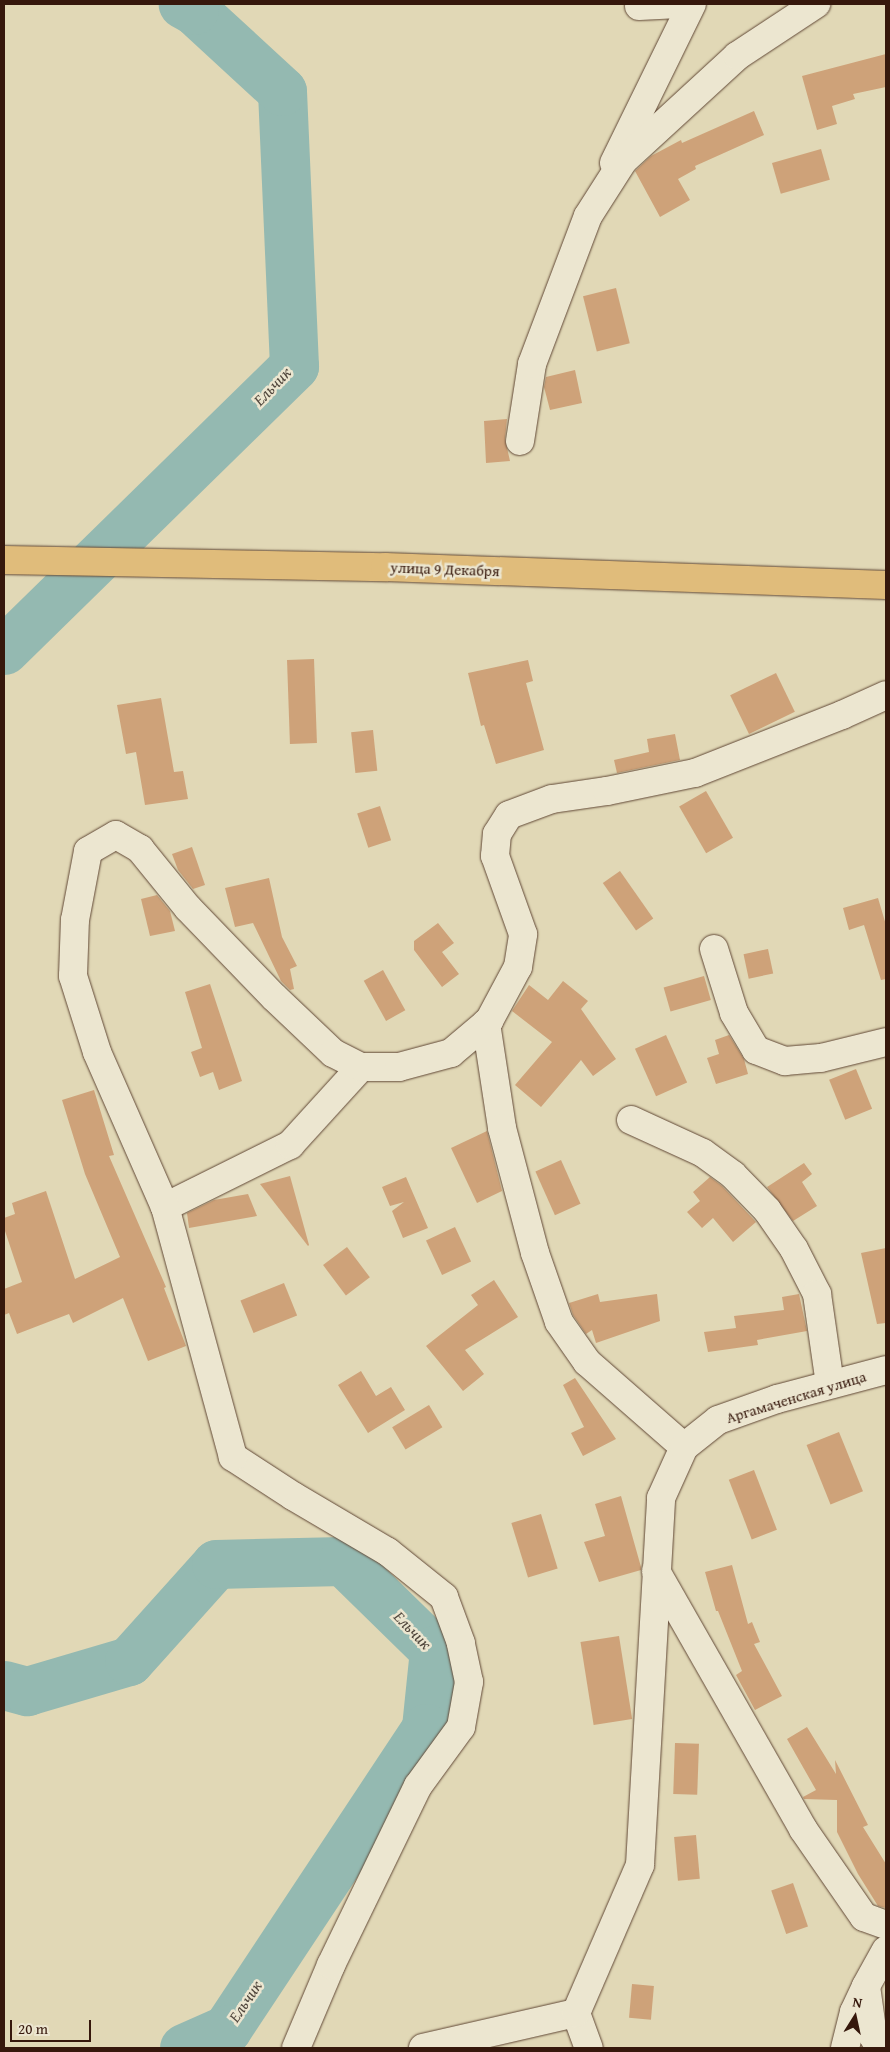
<!DOCTYPE html>
<html>
<head>
<meta charset="utf-8">
<style>
  body { margin:0 }
  #map { position:relative; width:890px; height:2052px; overflow:hidden; background:#e1d8b6; font-family:"Gentium Book Plus",serif }
  div>[style] { position:absolute }
  [style*='--x'] { left:calc(var(--x)*1px); top:calc(var(--y)*1px); width:calc(var(--w)*1px); rotate:calc(var(--a)*1deg) }
  .river>* { height:49px; margin:-24.5px; padding:0 24.5px; transform-origin:24.5px; border-radius:24.5px; background:#94b9b1 }
  .building>* { inset:0; background:#cea279; transform-origin:0 0 }
  .roads { filter:drop-shadow(0 0 1px #614836) drop-shadow(0 0 1px #614836) }
  .minor>* { height:28px; margin:-14px; padding:0 14px; transform-origin:14px; border-radius:14px; background:#ece6d0 }
  .major>* { height:28px; margin:-14px; padding:0 14px; transform-origin:14px; border-radius:14px; background:#e0bc7b }
  span { translate:-50% -50%; white-space:nowrap; text-align:center; line-height:1.15; -webkit-text-stroke:5px #ece6d0; paint-order:stroke }
  .street-label { font-size:15px; color:#36180c }
  .water-label { font-size:16px; color:#52483e; font-style:italic }
  .frame { position:absolute; inset:0; border:5px solid #36180c; pointer-events:none }
  .north { position:absolute; left:830px; top:1992px; width:50px; height:50px; -webkit-text-stroke:4px #ece6d0; paint-order:stroke; rotate:10deg; font-size:14px; font-weight:700; line-height:20px; text-align:center; color:#36180c }
  .north::after { content:''; display:block; margin:auto; width:18px; height:22px; background:#36180c; clip-path:polygon(50% 0,100% 100%,50% 72%,0 100%) }
  .scale { position:absolute; left:10px; top:2020px; width:81px; height:22px; box-sizing:border-box; border:2px solid #36180c; border-top:0; padding-left:6px; font-size:15px; line-height:18px; white-space:nowrap; color:#36180c; -webkit-text-stroke:4px #ece6d0; paint-order:stroke }
</style>
</head>
<body>
<div id="map">
  <div class="river">
    <div style="--x:4;--y:650;--w:406;--a:-44.4"></div>
    <div style="--x:294;--y:366;--w:275;--a:-92.5"></div>
    <div style="--x:282;--y:91;--w:120;--a:-137.4"></div>
    <div style="--x:194;--y:10;--w:13;--a:-151"></div>
    <div style="--x:4;--y:1685;--w:24;--a:15"></div>
    <div style="--x:27;--y:1691;--w:106;--a:-16.4"></div>
    <div style="--x:129;--y:1661;--w:130;--a:-48.1"></div>
    <div style="--x:216;--y:1564;--w:127;--a:-1.4"></div>
    <div style="--x:343;--y:1561;--w:127;--a:44.4"></div>
    <div style="--x:434;--y:1650;--w:78;--a:95.9"></div>
    <div style="--x:426;--y:1728;--w:361;--a:123.5"></div>
    <div style="--x:227;--y:2029;--w:47;--a:156.2"></div>
  </div>
  <div class="building">
    <div style="clip-path:polygon(886px 54px,886px 87px,853px 94px,855px 99px,832px 106px,837px 124px,817px 130px,802px 76px)"></div>
    <div style="clip-path:polygon(754px 111px,764px 135px,695px 166px,696px 169px,678px 179px,690px 200px,660px 217px,635px 171px,651px 156px,681px 140px,682px 143px)"></div>
    <div style="left:821px;top:149px;width:32px;height:51px;rotate:74deg"></div>
    <div style="left:616px;top:288px;width:57px;height:34px;rotate:76deg"></div>
    <div style="clip-path:polygon(575px 370px,582px 403px,550px 410px,544px 387px,546px 377px)"></div>
    <div style="clip-path:polygon(507px 419px,505px 439px,510px 461px,486px 463px,484px 421px)"></div>
    <div style="left:314px;top:659px;width:84px;height:27px;rotate:88deg"></div>
    <div style="clip-path:polygon(528px 660px,533px 681px,526px 683px,544px 750px,496px 764px,484px 725px,481px 726px,468px 673px)"></div>
    <div style="left:776px;top:673px;width:43px;height:51px;rotate:64deg"></div>
    <div style="clip-path:polygon(161px 698px,174px 772px,183px 771px,188px 799px,145px 805px,136px 752px,126px 754px,117px 705px)"></div>
    <div style="left:373px;top:730px;width:41px;height:22px;rotate:84deg"></div>
    <div style="clip-path:polygon(675px 734px,680px 760px,617px 773px,614px 760px,649px 752px,647px 739px)"></div>
    <div style="left:706px;top:791px;width:54px;height:31px;rotate:60deg"></div>
    <div style="left:380px;top:806px;width:36px;height:24px;rotate:72deg"></div>
    <div style="clip-path:polygon(192px 847px,205px 885px,193px 889px,178px 870px,172px 854px)"></div>
    <div style="left:620px;top:871px;width:58px;height:21px;rotate:55deg"></div>
    <div style="clip-path:polygon(269px 878px,282px 937px,297px 966px,290px 969px,294px 989px,290px 990px,281px 981px,253px 923px,235px 927px,225px 888px)"></div>
    <div style="clip-path:polygon(157px 895px,170px 911px,175px 931px,150px 936px,141px 899px)"></div>
    <div style="clip-path:polygon(878px 898px,886px 925px,886px 979px,881px 980px,864px 925px,849px 930px,843px 908px)"></div>
    <div style="clip-path:polygon(438px 923px,454px 943px,442px 952px,459px 974px,442px 987px,414px 950px,414px 941px)"></div>
    <div style="left:768px;top:949px;width:25px;height:25px;rotate:78deg"></div>
    <div style="left:383px;top:970px;width:46px;height:22px;rotate:61deg"></div>
    <div style="left:704px;top:976px;width:25px;height:42px;rotate:74deg"></div>
    <div style="clip-path:polygon(563px 981px,588px 1001px,581px 1009px,616px 1059px,593px 1076px,581px 1060px,541px 1107px,515px 1085px,552px 1042px,512px 1011px,529px 985px,548px 1000px)"></div>
    <div style="clip-path:polygon(210px 984px,242px 1081px,219px 1090px,213px 1072px,200px 1077px,191px 1052px,202px 1048px,185px 992px)"></div>
    <div style="left:666px;top:1035px;width:52px;height:34px;rotate:66deg"></div>
    <div style="clip-path:polygon(729px 1035px,744px 1059px,748px 1074px,716px 1084px,707px 1058px,719px 1054px,715px 1040px)"></div>
    <div style="left:856px;top:1069px;width:43px;height:29px;rotate:68deg"></div>
    <div style="clip-path:polygon(94px 1090px,114px 1155px,109px 1156px,166px 1287px,164px 1288px,186px 1346px,148px 1361px,123px 1298px,73px 1323px,69px 1314px,17px 1334px,9px 1313px,4px 1315px,4px 1289px,22px 1282px,4px 1228px,4px 1218px,15px 1214px,12px 1203px,46px 1191px,75px 1279px,120px 1257px,85px 1174px,62px 1100px)"></div>
    <div style="clip-path:polygon(487px 1131px,502px 1191px,477px 1203px,451px 1148px)"></div>
    <div style="left:561px;top:1160px;width:48px;height:28px;rotate:66deg"></div>
    <div style="clip-path:polygon(804px 1163px,812px 1174px,802px 1182px,817px 1206px,793px 1221px,767px 1187px)"></div>
    <div style="clip-path:polygon(290px 1176px,309px 1245px,308px 1246px,260px 1184px)"></div>
    <div style="clip-path:polygon(406px 1177px,428px 1228px,403px 1238px,392px 1211px,404px 1202px,390px 1206px,382px 1187px)"></div>
    <div style="clip-path:polygon(710px 1177px,722px 1186px,756px 1222px,733px 1242px,713px 1218px,702px 1228px,687px 1212px,700px 1201px,693px 1192px)"></div>
    <div style="clip-path:polygon(248px 1194px,257px 1216px,189px 1228px,187px 1213px,214px 1200px)"></div>
    <div style="left:455px;top:1227px;width:38px;height:32px;rotate:65deg"></div>
    <div style="left:347px;top:1247px;width:38px;height:30px;rotate:53deg"></div>
    <div style="clip-path:polygon(886px 1248px,886px 1323px,877px 1324px,861px 1253px)"></div>
    <div style="clip-path:polygon(494px 1280px,518px 1317px,465px 1350px,484px 1374px,463px 1391px,426px 1346px,478px 1305px,471px 1295px)"></div>
    <div style="left:284px;top:1283px;width:35px;height:47px;rotate:68deg"></div>
    <div style="clip-path:polygon(598px 1294px,600px 1302px,657px 1294px,660px 1321px,596px 1343px,592px 1330px,586px 1334px,573px 1315px,569px 1303px)"></div>
    <div style="clip-path:polygon(799px 1294px,807px 1331px,757px 1340px,758px 1345px,708px 1352px,704px 1332px,736px 1328px,734px 1316px,784px 1310px,782px 1297px)"></div>
    <div style="clip-path:polygon(361px 1371px,376px 1396px,391px 1387px,405px 1410px,368px 1433px,338px 1385px)"></div>
    <div style="clip-path:polygon(575px 1378px,616px 1439px,583px 1456px,571px 1433px,584px 1427px,563px 1385px)"></div>
    <div style="left:429px;top:1405px;width:26px;height:43px;rotate:59deg"></div>
    <div style="left:839px;top:1432px;width:64px;height:35px;rotate:68deg"></div>
    <div style="left:754px;top:1470px;width:64px;height:27px;rotate:69deg"></div>
    <div style="clip-path:polygon(621px 1496px,641px 1567px,641px 1570px,599px 1582px,584px 1542px,605px 1536px,595px 1504px)"></div>
    <div style="left:541px;top:1514px;width:57px;height:31px;rotate:73deg"></div>
    <div style="clip-path:polygon(732px 1565px,748px 1624px,752px 1622px,760px 1642px,754px 1644px,782px 1696px,755px 1710px,736px 1675px,742px 1671px,718px 1611px,716px 1611px,705px 1572px)"></div>
    <div style="left:619px;top:1636px;width:84px;height:39px;rotate:81deg"></div>
    <div style="clip-path:polygon(807px 1727px,836px 1774px,835px 1760px,868px 1825px,863px 1827px,886px 1864px,886px 1908px,878px 1906px,858px 1874px,837px 1832px,837px 1800px,804px 1799px,803px 1797px,816px 1790px,787px 1739px)"></div>
    <div style="left:675px;top:1743px;width:24px;height:51px;rotate:2deg"></div>
    <div style="left:696px;top:1835px;width:44px;height:22px;rotate:85deg"></div>
    <div style="left:793px;top:1883px;width:46px;height:23px;rotate:71deg"></div>
    <div style="left:632px;top:1984px;width:22px;height:34px;rotate:5deg"></div>
  </div>
  <div class="roads">
    <div class="minor">
      <div style="--x:639;--y:6;--w:35;--a:-3"></div>
      <div style="--x:614;--y:163;--w:177;--a:-63.9"></div>
      <div style="--x:520;--y:441;--w:78;--a:-81.1"></div>
      <div style="--x:532;--y:364;--w:158;--a:-69.3"></div>
      <div style="--x:588;--y:216;--w:65;--a:-57.5"></div>
      <div style="--x:623;--y:161;--w:155;--a:-42.6"></div>
      <div style="--x:737;--y:56;--w:95;--a:-33.4"></div>
      <div style="--x:714;--y:949;--w:67;--a:72.6"></div>
      <div style="--x:734;--y:1013;--w:43;--a:59.3"></div>
      <div style="--x:756;--y:1050;--w:31;--a:21"></div>
      <div style="--x:785;--y:1061;--w:36;--a:-5"></div>
      <div style="--x:821;--y:1058;--w:67;--a:-13.8"></div>
      <div style="--x:486;--y:1023;--w:106;--a:81.3"></div>
      <div style="--x:502;--y:1128;--w:129;--a:75.2"></div>
      <div style="--x:535;--y:1253;--w:73;--a:70.8"></div>
      <div style="--x:559;--y:1322;--w:49;--a:55"></div>
      <div style="--x:587;--y:1362;--w:129;--a:41.2"></div>
      <div style="--x:631;--y:1120;--w:79;--a:24.6"></div>
      <div style="--x:703;--y:1153;--w:37;--a:36"></div>
      <div style="--x:733;--y:1175;--w:49;--a:45.8"></div>
      <div style="--x:767;--y:1210;--w:47;--a:55.3"></div>
      <div style="--x:794;--y:1249;--w:51;--a:62.9"></div>
      <div style="--x:817;--y:1294;--w:91;--a:81.8"></div>
      <div style="--x:165;--y:1207;--w:140;--a:-26.4"></div>
      <div style="--x:290;--y:1145;--w:105;--a:-47.7"></div>
      <div style="--x:656;--y:1571;--w:297;--a:60.3"></div>
      <div style="--x:803;--y:1829;--w:107;--a:55.3"></div>
      <div style="--x:864;--y:1917;--w:23;--a:20"></div>
      <div style="--x:576;--y:2013;--w:37;--a:70"></div>
      <div style="--x:296;--y:2048;--w:90;--a:-67.1"></div>
      <div style="--x:331;--y:1965;--w:199;--a:-64.1"></div>
      <div style="--x:418;--y:1786;--w:73;--a:-53.9"></div>
      <div style="--x:461;--y:1727;--w:46;--a:-79.9"></div>
      <div style="--x:469;--y:1682;--w:40;--a:-102"></div>
      <div style="--x:461;--y:1643;--w:49;--a:-110.3"></div>
      <div style="--x:444;--y:1597;--w:72;--a:-141.2"></div>
      <div style="--x:388;--y:1552;--w:110;--a:-149.5"></div>
      <div style="--x:293;--y:1496;--w:72;--a:-147"></div>
      <div style="--x:233;--y:1457;--w:259;--a:-105.2"></div>
      <div style="--x:165;--y:1207;--w:169;--a:-113.7"></div>
      <div style="--x:97;--y:1052;--w:80;--a:-107.5"></div>
      <div style="--x:73;--y:976;--w:56;--a:-88"></div>
      <div style="--x:75;--y:920;--w:70;--a:-79.3"></div>
      <div style="--x:88;--y:851;--w:32;--a:-30"></div>
      <div style="--x:116;--y:835;--w:28;--a:30"></div>
      <div style="--x:140;--y:849;--w:76;--a:50.9"></div>
      <div style="--x:188;--y:908;--w:124;--a:46"></div>
      <div style="--x:274;--y:997;--w:81;--a:43.5"></div>
      <div style="--x:333;--y:1053;--w:31;--a:27"></div>
      <div style="--x:361;--y:1067;--w:38;--a:0"></div>
      <div style="--x:399;--y:1067;--w:54;--a:-15.1"></div>
      <div style="--x:451;--y:1053;--w:50;--a:-40.1"></div>
      <div style="--x:489;--y:1021;--w:61;--a:-61.8"></div>
      <div style="--x:518;--y:967;--w:33;--a:-81"></div>
      <div style="--x:523;--y:934;--w:83;--a:-109.7"></div>
      <div style="--x:495;--y:856;--w:22;--a:-85"></div>
      <div style="--x:497;--y:834;--w:22;--a:-58"></div>
      <div style="--x:509;--y:815;--w:46;--a:-20.4"></div>
      <div style="--x:552;--y:799;--w:56;--a:-8.3"></div>
      <div style="--x:607;--y:791;--w:90;--a:-11.6"></div>
      <div style="--x:695;--y:773;--w:158;--a:-21.5"></div>
      <div style="--x:842;--y:715;--w:48;--a:-24.4"></div>
      <div style="--x:423;--y:2048;--w:157;--a:-12.9"></div>
      <div style="--x:576;--y:2013;--w:161;--a:-66.6"></div>
      <div style="--x:640;--y:1865;--w:368;--a:-86.7"></div>
      <div style="--x:661;--y:1498;--w:56;--a:-65.7"></div>
      <div style="--x:684;--y:1447;--w:43;--a:-38.5"></div>
      <div style="--x:718;--y:1420;--w:63;--a:-19.6"></div>
      <div style="--x:777;--y:1399;--w:113;--a:-14.9"></div>
      <div style="--x:845;--y:2048;--w:37;--a:-76"></div>
      <div style="--x:854;--y:2012;--w:26;--a:-65"></div>
      <div style="--x:880;--y:2048;--w:14;--a:-120"></div>
      <div style="--x:873;--y:2036;--w:50;--a:-98"></div>
      <div style="--x:866;--y:1986;--w:41;--a:-60.9"></div>
    </div>
    <div class="major">
      <div style="--x:4;--y:560;--w:381;--a:1.1"></div>
      <div style="--x:385;--y:567;--w:501;--a:2.06"></div>
    </div>
  </div>
  <div class="street-label">
    <span style="left:445px;top:569px;rotate:2deg">улица 9 Декабря</span>
    <span style="left:796px;top:1397px;rotate:-17deg">Аргамаченская улица</span>
  </div>
  <div class="water-label">
    <span style="left:272px;top:386px;rotate:-46deg">Ельчик</span>
    <span style="left:413px;top:1630px;rotate:46deg">Ельчик</span>
    <span style="left:245px;top:2001px;rotate:-56deg">Ельчик</span>
  </div>
  <div class="frame"></div>
  <div class="north">N</div>
  <div class="scale">20 m</div>
</div>
</body>
</html>
